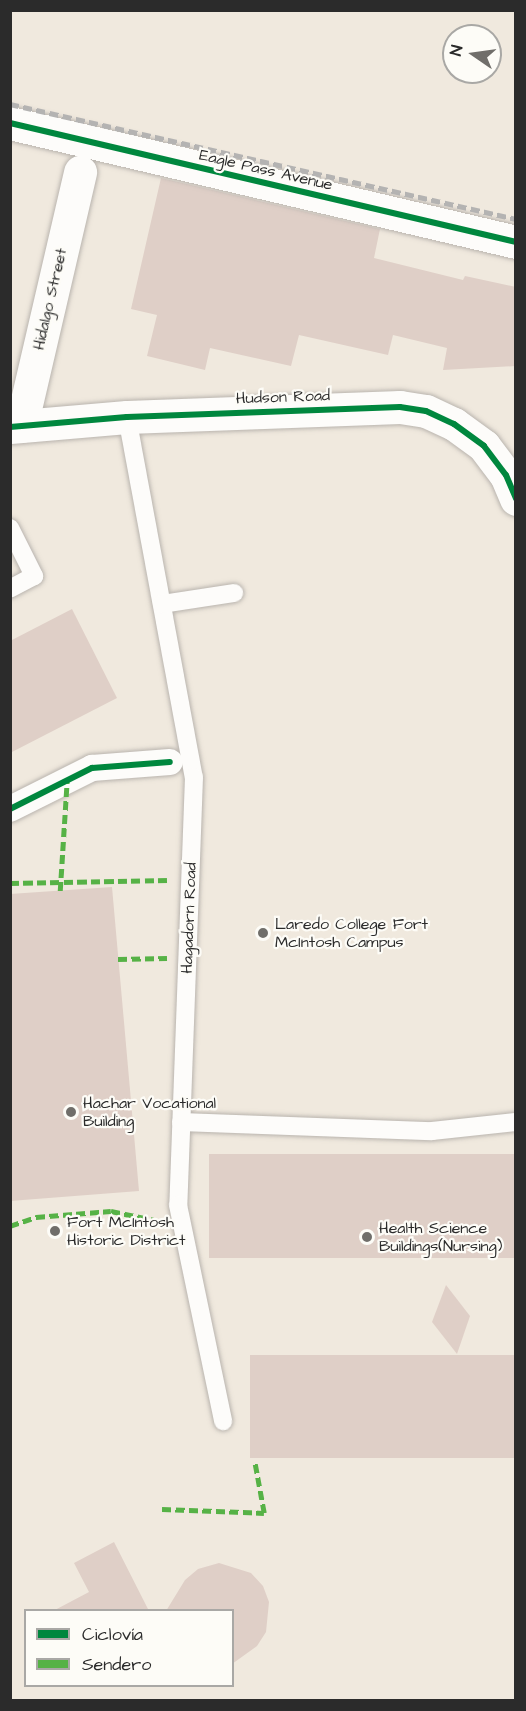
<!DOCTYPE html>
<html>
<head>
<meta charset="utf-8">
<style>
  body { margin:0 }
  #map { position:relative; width:526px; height:1711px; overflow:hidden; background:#f0e9de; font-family:"Architects Daughter",sans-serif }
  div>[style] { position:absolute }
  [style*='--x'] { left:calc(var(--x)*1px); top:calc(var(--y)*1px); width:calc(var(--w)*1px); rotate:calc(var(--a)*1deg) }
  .building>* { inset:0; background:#dfcfc7; transform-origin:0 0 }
  .roads { filter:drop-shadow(0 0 2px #b9b4ae) drop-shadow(0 0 2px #b9b4ae) }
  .service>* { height:18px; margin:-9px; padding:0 9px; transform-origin:9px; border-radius:9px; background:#fdfcfa }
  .pedestrian>* { height:26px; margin:-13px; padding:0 13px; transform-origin:13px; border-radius:13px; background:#fdfcfa }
  .minor>* { height:33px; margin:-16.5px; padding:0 16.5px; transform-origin:16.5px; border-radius:16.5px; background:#fdfcfa }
  .rail>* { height:4.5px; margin-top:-2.25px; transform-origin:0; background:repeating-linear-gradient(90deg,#b4b3b2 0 9px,transparent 0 13.5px) }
  .quiet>* { height:4.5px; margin-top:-2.25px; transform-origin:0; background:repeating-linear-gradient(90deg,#56b246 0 9px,transparent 0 13.5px) }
  .cycleway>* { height:6px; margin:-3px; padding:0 3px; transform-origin:3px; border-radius:3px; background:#00873e }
  .dots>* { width:16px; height:16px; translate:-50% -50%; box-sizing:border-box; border:3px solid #fdfcf7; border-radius:50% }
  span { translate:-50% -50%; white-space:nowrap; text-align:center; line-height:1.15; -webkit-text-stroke:4.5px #fdfcf7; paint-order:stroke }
  .street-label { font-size:16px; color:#2b2b2b }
  .poi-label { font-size:16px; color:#2b2b2b }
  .left { translate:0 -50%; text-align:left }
  .frame { position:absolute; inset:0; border:12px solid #2b2b2b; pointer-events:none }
  .legend { position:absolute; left:24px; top:1609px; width:210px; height:78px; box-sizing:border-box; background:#fdfcf7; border:2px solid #a9a8a5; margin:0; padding:8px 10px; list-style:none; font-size:18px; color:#2b2b2b }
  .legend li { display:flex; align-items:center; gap:12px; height:30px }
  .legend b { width:30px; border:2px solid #a9a8a5 }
  .north { position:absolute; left:442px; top:24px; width:60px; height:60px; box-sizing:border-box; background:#fdfcf7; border:2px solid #a9a8a5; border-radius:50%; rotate:283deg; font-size:16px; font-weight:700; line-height:24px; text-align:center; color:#2b2b2b }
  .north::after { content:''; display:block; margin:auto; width:21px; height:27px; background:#706e6a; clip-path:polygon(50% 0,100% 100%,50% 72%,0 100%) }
</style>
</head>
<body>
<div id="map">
  <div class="building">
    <div style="clip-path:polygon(161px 178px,380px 229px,374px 258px,463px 280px,465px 276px,516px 287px,516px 366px,443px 370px,447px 348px,393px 335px,388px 355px,299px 335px,291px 366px,210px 348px,205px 370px,147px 356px,157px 315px,131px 309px)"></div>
    <div style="clip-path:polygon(72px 609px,117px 698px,10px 753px,10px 641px)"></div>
    <div style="clip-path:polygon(112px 887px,139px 1191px,10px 1201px,10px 894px)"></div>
    <div style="left:516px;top:1154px;width:104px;height:307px;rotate:90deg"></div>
    <div style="clip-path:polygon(446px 1285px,470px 1316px,457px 1354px,432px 1322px)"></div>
    <div style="left:516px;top:1355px;width:103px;height:266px;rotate:90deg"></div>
    <div style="clip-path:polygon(114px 1542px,149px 1611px,53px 1611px,89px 1592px,74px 1563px)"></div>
    <div style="clip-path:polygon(219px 1563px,251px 1573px,263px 1586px,269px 1602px,266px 1632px,257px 1646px,232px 1664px,232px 1611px,166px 1611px,185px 1580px,198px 1569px)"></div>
  </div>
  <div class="roads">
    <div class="service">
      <div style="--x:127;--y:417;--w:366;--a:79.5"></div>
      <div style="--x:194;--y:777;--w:428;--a:92.1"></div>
      <div style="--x:178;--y:1205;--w:221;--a:78.2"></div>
      <div style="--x:10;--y:528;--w:54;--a:63.4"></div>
      <div style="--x:34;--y:576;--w:27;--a:152"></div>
      <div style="--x:162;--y:604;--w:73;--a:-8.7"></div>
      <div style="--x:181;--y:1122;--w:251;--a:2.1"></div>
      <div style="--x:432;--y:1131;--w:84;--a:-6.1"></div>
    </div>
    <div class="pedestrian">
      <div style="--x:10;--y:809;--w:92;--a:-26.6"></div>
      <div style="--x:92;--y:768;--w:78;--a:-4.4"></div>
    </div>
    <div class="minor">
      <div style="--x:10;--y:123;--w:520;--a:13.23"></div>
      <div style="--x:21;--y:426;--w:261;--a:-76.9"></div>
      <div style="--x:10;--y:427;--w:117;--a:-4.9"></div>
      <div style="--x:127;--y:417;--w:273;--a:-2.1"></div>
      <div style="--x:400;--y:407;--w:26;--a:9"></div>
      <div style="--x:426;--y:411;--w:31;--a:25"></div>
      <div style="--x:454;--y:424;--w:37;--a:36"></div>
      <div style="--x:484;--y:446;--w:36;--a:53"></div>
      <div style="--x:506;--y:475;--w:26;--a:67"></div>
    </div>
  </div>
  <div class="rail">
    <div style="--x:10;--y:104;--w:519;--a:12.8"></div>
  </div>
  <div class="quiet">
    <div style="--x:10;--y:883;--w:159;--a:-1.1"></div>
    <div style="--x:60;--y:891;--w:111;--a:-86.4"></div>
    <div style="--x:118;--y:959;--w:49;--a:-1.2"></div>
    <div style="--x:10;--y:1226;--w:28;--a:-19"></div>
    <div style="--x:36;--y:1217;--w:75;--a:-4.6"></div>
    <div style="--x:111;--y:1211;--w:44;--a:11.8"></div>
    <div style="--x:162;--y:1509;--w:102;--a:2.2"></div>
    <div style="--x:264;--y:1513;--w:50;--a:-100.4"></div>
  </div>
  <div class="cycleway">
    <div style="--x:10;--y:123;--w:520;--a:13.23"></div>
    <div style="--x:10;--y:427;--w:117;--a:-4.9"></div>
    <div style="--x:127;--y:417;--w:273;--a:-2.1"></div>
    <div style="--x:400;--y:407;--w:26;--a:9"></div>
    <div style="--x:426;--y:411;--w:31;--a:25"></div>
    <div style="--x:454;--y:424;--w:37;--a:36"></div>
    <div style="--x:484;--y:446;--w:36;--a:53"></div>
    <div style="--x:506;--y:475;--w:26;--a:67"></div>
    <div style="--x:10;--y:809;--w:92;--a:-26.6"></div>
    <div style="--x:92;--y:768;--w:78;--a:-4.4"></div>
  </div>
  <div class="dots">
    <div style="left:263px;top:933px;background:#706e6a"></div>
    <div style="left:71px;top:1112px;background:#706e6a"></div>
    <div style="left:55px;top:1231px;background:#706e6a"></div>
    <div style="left:367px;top:1237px;background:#706e6a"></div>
  </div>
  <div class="street-label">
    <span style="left:266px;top:170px;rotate:13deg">Eagle Pass Avenue</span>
    <span style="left:50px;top:299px;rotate:-77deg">Hidalgo Street</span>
    <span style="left:283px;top:397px;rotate:-2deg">Hudson Road</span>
    <span style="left:189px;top:918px;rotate:-88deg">Hagadorn Road</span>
  </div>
  <div class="poi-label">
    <span class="left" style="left:275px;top:933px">Laredo College Fort<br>McIntosh Campus</span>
    <span class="left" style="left:83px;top:1112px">Hachar Vocational<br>Building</span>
    <span class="left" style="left:67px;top:1231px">Fort McIntosh<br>Historic District</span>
    <span class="left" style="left:379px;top:1237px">Health Science<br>Buildings(Nursing)</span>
  </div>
  <div class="frame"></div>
  <ul class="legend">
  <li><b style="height:8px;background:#00873e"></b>Ciclovía</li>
  <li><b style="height:8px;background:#56b246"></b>Sendero</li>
  </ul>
  <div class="north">N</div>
</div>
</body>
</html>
